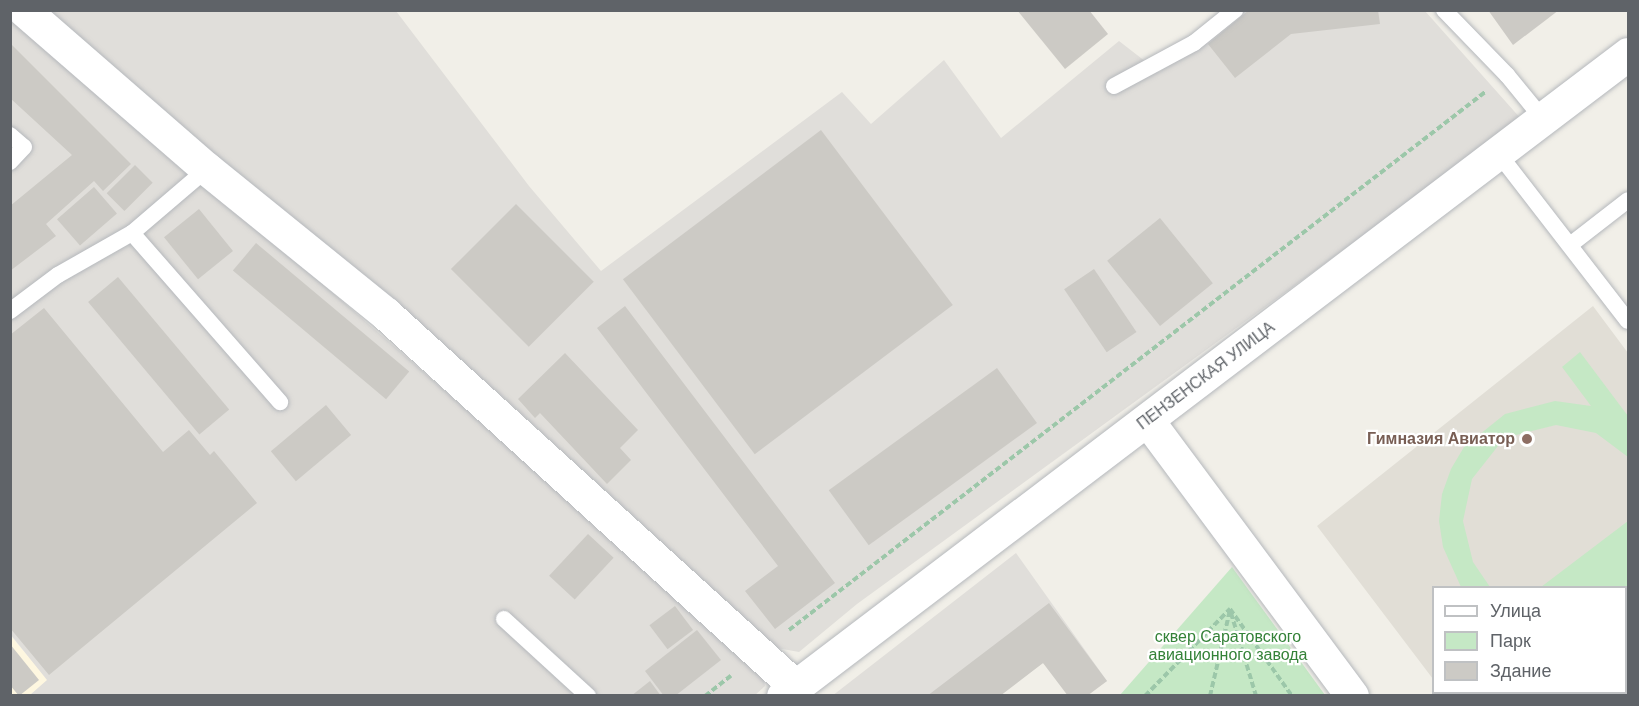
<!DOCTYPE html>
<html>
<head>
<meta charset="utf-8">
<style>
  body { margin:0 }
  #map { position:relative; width:1639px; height:706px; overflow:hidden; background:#f1efe8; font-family:Helvetica,sans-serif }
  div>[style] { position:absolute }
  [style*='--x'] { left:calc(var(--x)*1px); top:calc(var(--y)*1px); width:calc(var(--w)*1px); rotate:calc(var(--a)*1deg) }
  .commercial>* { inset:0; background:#fef7e0 }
  .industrial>* { inset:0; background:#e0deda }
  .education>* { inset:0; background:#e1ded6 }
  .green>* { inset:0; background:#c5e8c5 }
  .building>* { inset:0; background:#cccac5; transform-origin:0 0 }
  .path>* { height:4px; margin-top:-2px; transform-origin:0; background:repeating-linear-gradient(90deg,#9cc7a9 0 6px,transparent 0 9px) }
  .roads { filter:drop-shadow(0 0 2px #b5b8bc) drop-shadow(0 0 2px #b5b8bc) }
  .service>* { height:16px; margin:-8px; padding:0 8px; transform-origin:8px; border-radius:8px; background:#fff }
  .minor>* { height:33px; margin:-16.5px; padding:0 16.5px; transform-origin:16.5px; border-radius:16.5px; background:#fff }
  .tertiary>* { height:33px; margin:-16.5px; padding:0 16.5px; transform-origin:16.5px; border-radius:16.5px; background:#fff }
  .dots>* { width:16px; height:16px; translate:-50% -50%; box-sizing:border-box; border:3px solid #fff; border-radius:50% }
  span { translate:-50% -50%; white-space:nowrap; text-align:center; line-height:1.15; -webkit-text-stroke:4.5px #fff; paint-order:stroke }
  .street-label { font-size:16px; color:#5f6368 }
  .education-label { font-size:16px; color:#785e54; font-weight:700 }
  .right { translate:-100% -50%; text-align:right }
  .park-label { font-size:16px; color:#348238 }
  .frame { position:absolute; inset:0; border:12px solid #5f6368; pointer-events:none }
  .legend { position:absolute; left:1432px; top:586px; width:195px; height:108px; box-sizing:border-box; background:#fff; border:2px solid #bfc1c3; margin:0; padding:8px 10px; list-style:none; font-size:18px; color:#5f6368 }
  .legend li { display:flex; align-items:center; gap:12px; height:30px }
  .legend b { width:30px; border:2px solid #bfc1c3 }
</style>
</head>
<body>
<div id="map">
  <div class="commercial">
    <div style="clip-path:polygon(10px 635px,48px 680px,30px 695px,11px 695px)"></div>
  </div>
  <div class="industrial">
    <div style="clip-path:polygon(10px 11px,761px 667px,765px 686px,754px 696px,30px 695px,47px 680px,11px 635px)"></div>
    <div style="clip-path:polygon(51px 11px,396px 11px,529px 186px,601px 271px,842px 92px,871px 124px,944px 60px,1001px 138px,1119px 41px,1159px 72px,1244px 11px,1425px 11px,1522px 120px,857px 604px,799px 652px,777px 648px,504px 398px,54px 22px)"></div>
    <div style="clip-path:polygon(1016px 553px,1107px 681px,1087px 695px,1043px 663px,1000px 695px,832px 696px)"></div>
  </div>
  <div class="education">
    <div style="clip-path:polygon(1593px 306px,1628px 353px,1628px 695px,1446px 696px,1444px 693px,1626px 692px,1626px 588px,1434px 588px,1433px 679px,1317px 526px)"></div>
  </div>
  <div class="green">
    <div style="clip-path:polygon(1580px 352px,1628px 416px,1628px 457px,1596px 433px,1556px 425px,1516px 435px,1498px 446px,1472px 479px,1463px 521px,1473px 562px,1490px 587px,1461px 587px,1443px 547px,1439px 521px,1442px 494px,1451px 469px,1464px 447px,1505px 414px,1555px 401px,1591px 406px,1562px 367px)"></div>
    <div style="clip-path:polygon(1628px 521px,1628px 695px,1587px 695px,1585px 693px,1626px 692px,1626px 588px,1541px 587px)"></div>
    <div style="clip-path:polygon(1232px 567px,1325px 695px,1120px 695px)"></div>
  </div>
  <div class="building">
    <div style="clip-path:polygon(1017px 10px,1089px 10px,1108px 34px,1065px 69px)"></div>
    <div style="clip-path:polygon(1249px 10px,1378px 10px,1380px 24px,1291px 34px,1235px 78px,1208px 44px)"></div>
    <div style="clip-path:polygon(1488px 10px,1559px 10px,1513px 45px)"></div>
    <div style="clip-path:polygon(10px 43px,131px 164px,103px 191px,94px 181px,46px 224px,56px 236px,10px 271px,10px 206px,72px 155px,10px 98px)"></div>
    <div style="left:821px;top:130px;width:219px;height:248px;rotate:53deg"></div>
    <div style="left:135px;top:165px;width:25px;height:40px;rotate:45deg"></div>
    <div style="left:94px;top:187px;width:35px;height:49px;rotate:49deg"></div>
    <div style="left:516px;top:204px;width:110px;height:92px;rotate:45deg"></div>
    <div style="left:199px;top:209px;width:54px;height:45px;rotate:51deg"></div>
    <div style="left:1160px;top:218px;width:84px;height:68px;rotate:51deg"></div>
    <div style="left:256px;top:243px;width:200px;height:36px;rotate:40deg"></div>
    <div style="left:1094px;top:269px;width:76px;height:36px;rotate:56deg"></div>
    <div style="left:118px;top:277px;width:173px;height:39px;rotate:50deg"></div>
    <div style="clip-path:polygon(625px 306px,835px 583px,775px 629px,745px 591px,778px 566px,597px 328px)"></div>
    <div style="clip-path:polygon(44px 308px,163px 452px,189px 430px,210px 455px,214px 451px,257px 503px,49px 675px,10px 628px,10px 335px)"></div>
    <div style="clip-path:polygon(565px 353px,638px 430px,620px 448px,631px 460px,607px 484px,540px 413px,535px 418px,518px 399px)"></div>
    <div style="left:997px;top:368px;width:68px;height:208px;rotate:54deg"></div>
    <div style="left:326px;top:405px;width:39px;height:72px;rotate:50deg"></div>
    <div style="left:588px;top:534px;width:35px;height:57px;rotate:43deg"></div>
    <div style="clip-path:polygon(1049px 603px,1107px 681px,1087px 696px,1068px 696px,1043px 663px,1000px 696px,927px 696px)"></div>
    <div style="left:675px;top:606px;width:30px;height:32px;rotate:53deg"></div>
    <div style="clip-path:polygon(697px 630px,721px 660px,675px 696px,664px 696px,645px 671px)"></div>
    <div style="clip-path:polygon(10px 644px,39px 680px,19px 696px,10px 685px)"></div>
    <div style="clip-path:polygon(650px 681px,661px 696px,631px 696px)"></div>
  </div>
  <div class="path">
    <div style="--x:1231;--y:613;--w:87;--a:73.2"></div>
    <div style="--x:789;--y:630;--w:880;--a:-37.7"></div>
    <div style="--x:705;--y:696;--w:33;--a:-38"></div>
    <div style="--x:1145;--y:696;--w:122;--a:-45.7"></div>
    <div style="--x:1230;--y:609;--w:107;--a:54.5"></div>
    <div style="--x:1210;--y:696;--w:88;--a:-76.9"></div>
  </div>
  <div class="roads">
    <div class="service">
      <div style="--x:1444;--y:10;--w:91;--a:45.9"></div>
      <div style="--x:1507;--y:75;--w:57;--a:50.7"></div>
      <div style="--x:1114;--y:86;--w:91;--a:-28.3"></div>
      <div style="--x:1194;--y:43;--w:53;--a:-38.8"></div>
      <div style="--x:10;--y:135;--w:18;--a:41"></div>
      <div style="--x:24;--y:147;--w:21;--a:133"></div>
      <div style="--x:1498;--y:153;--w:212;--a:52.3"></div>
      <div style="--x:132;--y:233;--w:225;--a:48.8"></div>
      <div style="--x:1570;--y:245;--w:73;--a:-37.8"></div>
      <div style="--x:10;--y:311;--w:60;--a:-36.9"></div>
      <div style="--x:58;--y:275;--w:85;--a:-29.6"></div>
      <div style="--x:132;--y:233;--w:99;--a:-40.5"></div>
      <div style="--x:504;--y:619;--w:114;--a:42.5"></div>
    </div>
    <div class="minor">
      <div style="--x:24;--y:10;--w:242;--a:41"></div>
      <div style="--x:207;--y:169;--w:230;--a:39"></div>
      <div style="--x:386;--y:314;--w:553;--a:42.29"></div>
      <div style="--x:1148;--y:421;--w:342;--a:53.4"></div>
    </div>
    <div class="tertiary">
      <div style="--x:783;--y:696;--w:1061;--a:-37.23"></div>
    </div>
  </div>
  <div class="dots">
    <div style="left:1527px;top:439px;background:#8d6e63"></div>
  </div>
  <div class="street-label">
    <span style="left:1206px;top:376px;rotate:-37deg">ПЕНЗЕНСКАЯ УЛИЦА</span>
  </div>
  <div class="education-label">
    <span class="right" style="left:1515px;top:439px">Гимназия Авиатор</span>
  </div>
  <div class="park-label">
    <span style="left:1228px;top:646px">сквер Саратовского<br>авиационного завода</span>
  </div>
  <div class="frame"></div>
  <ul class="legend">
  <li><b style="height:8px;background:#fff"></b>Улица</li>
  <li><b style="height:16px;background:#c5e8c5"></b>Парк</li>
  <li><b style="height:16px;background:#cccac5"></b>Здание</li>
  </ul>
</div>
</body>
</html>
